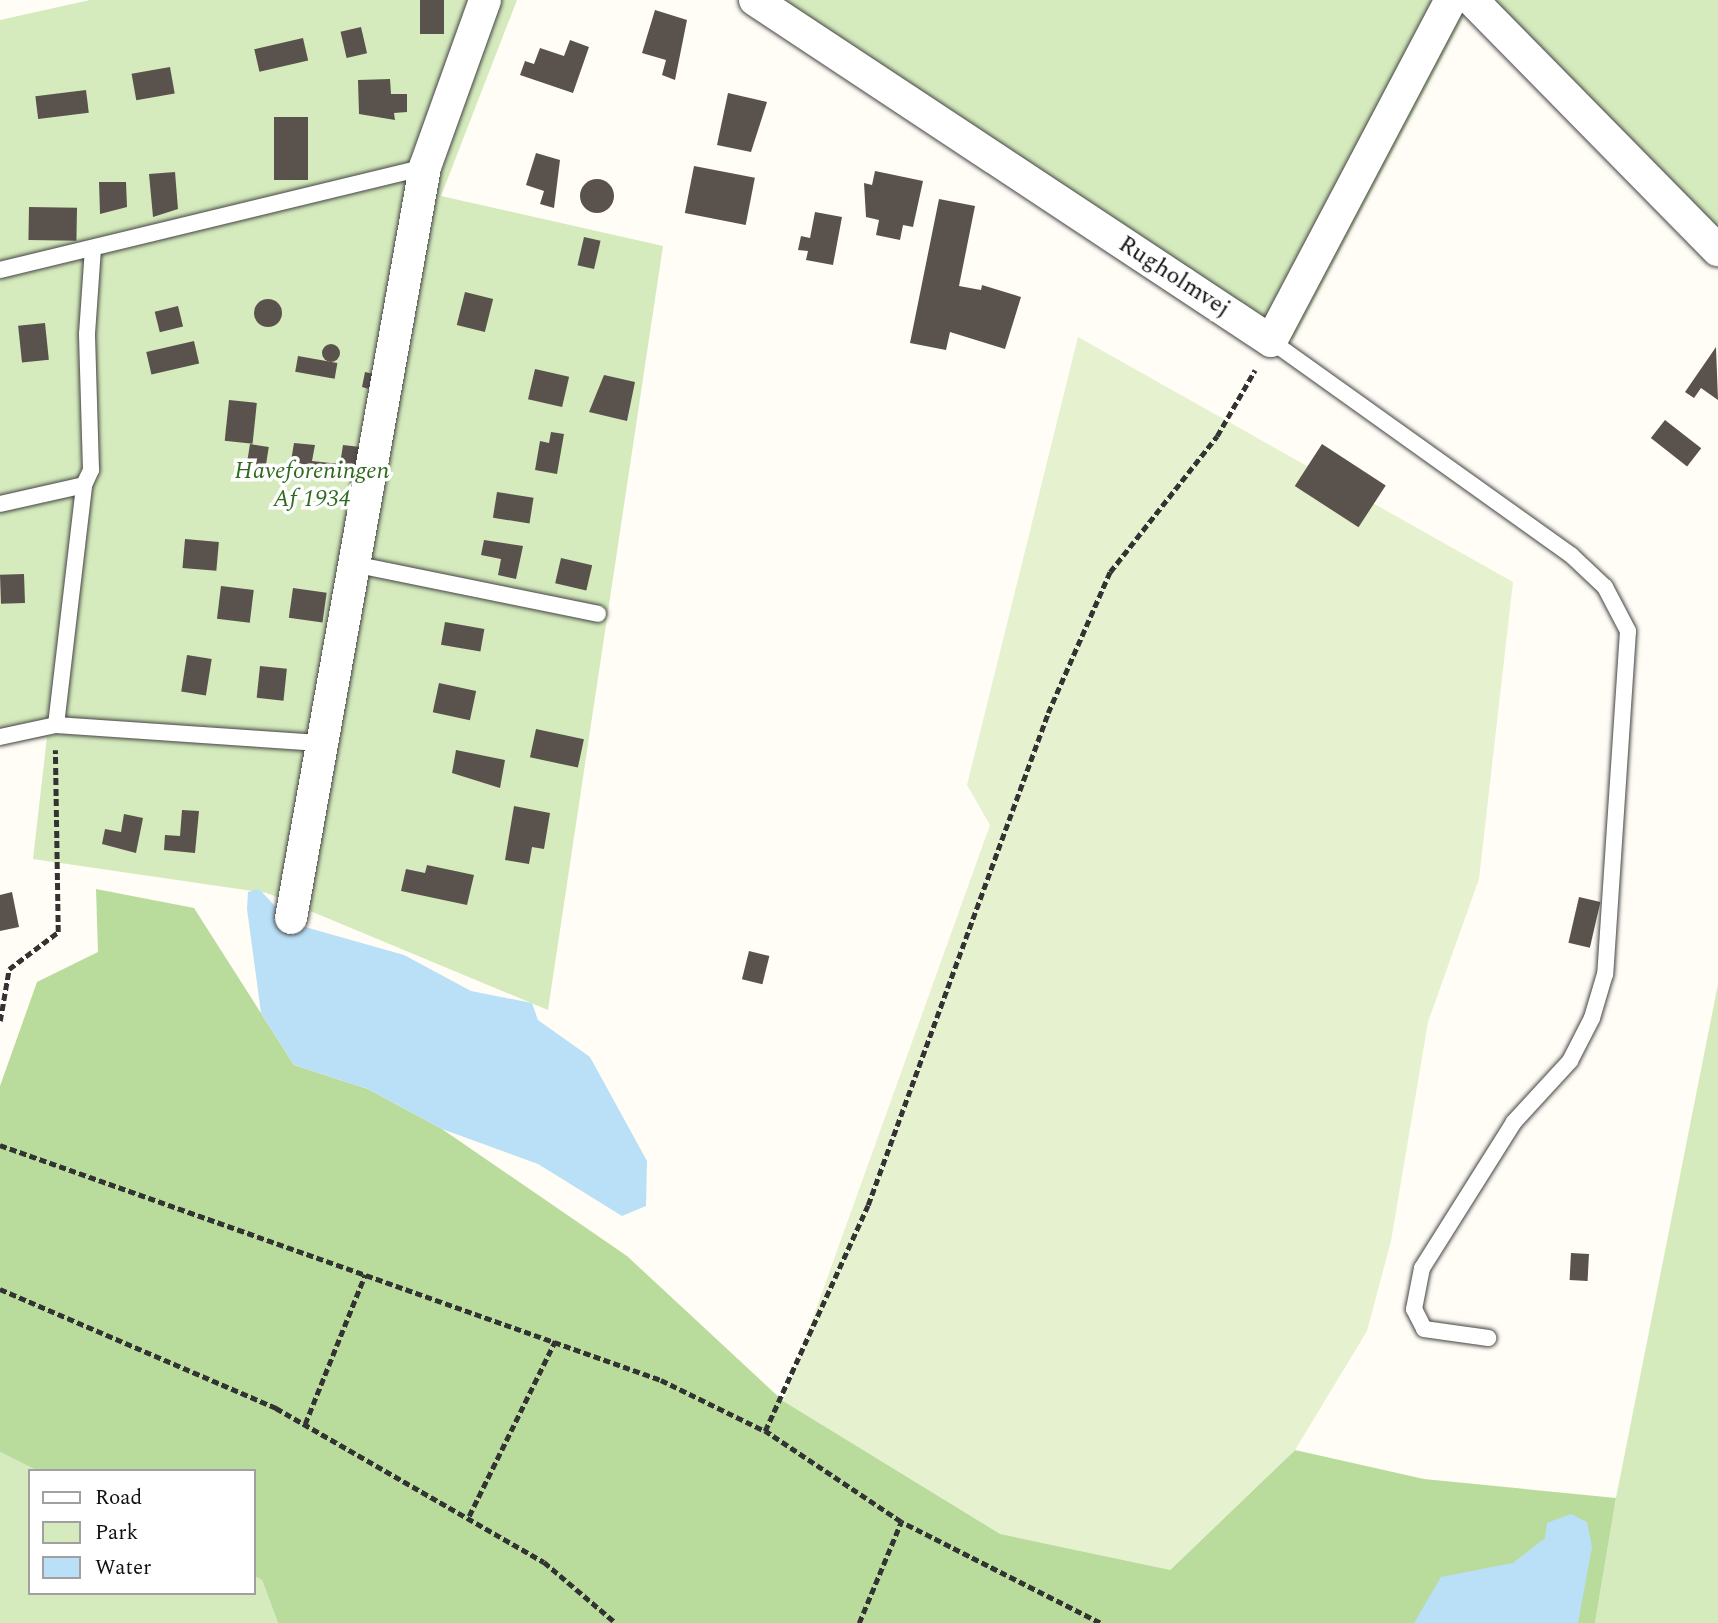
<!DOCTYPE html>
<html>
<head>
<meta charset="utf-8">
<style>
  body { margin:0 }
  #map { position:relative; width:1718px; height:1623px; overflow:hidden; background:#fffdf5; font-family:Spectral,serif }
  div>[style] { position:absolute }
  [style*='--x'] { left:calc(var(--x)*1px); top:calc(var(--y)*1px); width:calc(var(--w)*1px); rotate:calc(var(--a)*1deg) }
  .green>* { inset:0; background:#d5ebbd }
  .forest>* { inset:0; background:#b9dc9c }
  .pitch>* { inset:0; background:#e6f2cf }
  .water>* { inset:0; background:#b9e0f7 }
  .building>* { inset:0; background:#5a524d; transform-origin:0 0 }
  .round { border-radius:50% }
  .path>* { height:4.5px; margin-top:-2.25px; transform-origin:0; background:repeating-linear-gradient(90deg,#333 0 7px,transparent 0 10.5px) }
  .roads { filter:drop-shadow(0 0 2px #444) drop-shadow(0 0 2px #444) }
  .lane>* { height:16px; margin:-8px; padding:0 8px; transform-origin:8px; border-radius:8px; background:#fff }
  .street>* { height:32px; margin:-16px; padding:0 16px; transform-origin:16px; border-radius:16px; background:#fff }
  span { translate:-50% -50%; white-space:nowrap; text-align:center; line-height:1.15; -webkit-text-stroke:7px #fff; paint-order:stroke }
  .street-label { font-size:24px; color:#111 }
  .park-label { font-size:24px; color:#2f6b1f; font-style:italic }
  .legend { position:absolute; left:28px; top:1469px; width:228px; height:126px; box-sizing:border-box; background:#fff; border:2px solid #a0a0a0; margin:0; padding:9px 12px; list-style:none; font-size:21px; color:#111 }
  .legend li { display:flex; align-items:center; gap:14px; height:35px }
  .legend b { width:35px; border:2px solid #a0a0a0 }
</style>
</head>
<body>
<div id="map">
  <div class="green">
    <div style="clip-path:polygon(90px 0,517px 0,441px 196px,663px 246px,548px 1010px,267px 893px,33px 859px,47px 737px,0 745px,0 20px)"></div>
    <div style="clip-path:polygon(778px 0,1444px 0,1463px 18px,1293px 340px)"></div>
    <div style="clip-path:polygon(1491px 0,1718px 0,1718px 230px)"></div>
    <div style="clip-path:polygon(1718px 984px,1718px 1623px,1595px 1623px,1616px 1498px)"></div>
    <div style="clip-path:polygon(0 1452px,38px 1471px,30px 1471px,30px 1593px,254px 1593px,254px 1576px,262px 1580px,278px 1623px,0 1623px)"></div>
  </div>
  <div class="forest">
    <div style="clip-path:polygon(96px 889px,194px 908px,294px 1065px,368px 1089px,442px 1129px,627px 1256px,783px 1401px,1170px 1570px,1295px 1450px,1424px 1479px,1616px 1498px,1595px 1623px,278px 1623px,262px 1580px,254px 1576px,254px 1471px,38px 1471px,0 1452px,0 1086px,37px 982px,98px 952px)"></div>
  </div>
  <div class="pitch">
    <div style="clip-path:polygon(1078px 337px,1513px 582px,1479px 879px,1428px 1022px,1391px 1241px,1367px 1331px,1295px 1450px,1170px 1570px,1000px 1534px,783px 1401px,990px 825px,967px 785px)"></div>
  </div>
  <div class="water">
    <div style="clip-path:polygon(259px 889px,291px 923px,404px 955px,471px 991px,532px 1003px,538px 1020px,590px 1057px,647px 1161px,646px 1206px,622px 1216px,538px 1164px,442px 1129px,368px 1089px,294px 1065px,261px 1013px,247px 909px,248px 892px)"></div>
    <div style="clip-path:polygon(1571px 1514px,1587px 1522px,1592px 1547px,1578px 1623px,1414px 1623px,1441px 1577px,1513px 1563px,1545px 1538px,1547px 1523px)"></div>
  </div>
  <div class="building">
    <div style="left:420px;top:0;width:24px;height:34px"></div>
    <div style="clip-path:polygon(655px 10px,687px 20px,675px 80px,662px 75px,666px 60px,642px 53px)"></div>
    <div style="left:361px;top:27px;width:27px;height:21px;rotate:77deg"></div>
    <div style="left:303px;top:38px;width:23px;height:50px;rotate:77deg"></div>
    <div style="clip-path:polygon(570px 40px,589px 47px,573px 93px,520px 75px,525px 61px,534px 64px,540px 48px,564px 56px)"></div>
    <div style="left:170px;top:67px;width:27px;height:39px;rotate:80deg"></div>
    <div style="clip-path:polygon(390px 79px,391px 94px,407px 94px,407px 112px,394px 113px,395px 120px,359px 114px,358px 80px)"></div>
    <div style="left:86px;top:90px;width:23px;height:51px;rotate:83deg"></div>
    <div style="clip-path:polygon(728px 93px,767px 102px,751px 152px,717px 145px)"></div>
    <div style="left:308px;top:117px;width:63px;height:34px;rotate:90deg"></div>
    <div style="clip-path:polygon(536px 153px,560px 160px,554px 208px,540px 204px,544px 191px,526px 185px)"></div>
    <div style="left:694px;top:166px;width:62px;height:48px;rotate:11deg"></div>
    <div style="clip-path:polygon(875px 171px,923px 181px,913px 227px,903px 225px,900px 240px,876px 235px,879px 220px,866px 217px,864px 183px,872px 185px)"></div>
    <div style="clip-path:polygon(175px 172px,178px 209px,153px 217px,149px 174px)"></div>
    <div class="round" style="left:580px;top:179px;width:34px;height:34px"></div>
    <div style="clip-path:polygon(99px 182px,126px 182px,127px 207px,100px 214px)"></div>
    <div style="clip-path:polygon(939px 199px,975px 206px,959px 286px,981px 290px,982px 285px,1021px 297px,1005px 349px,950px 332px,946px 350px,910px 343px)"></div>
    <div style="left:29px;top:207px;width:48px;height:33px;rotate:1deg"></div>
    <div style="clip-path:polygon(815px 212px,842px 217px,833px 265px,806px 260px,808px 251px,798px 250px,801px 236px,810px 238px)"></div>
    <div style="left:584px;top:237px;width:17px;height:29px;rotate:13deg"></div>
    <div style="left:465px;top:292px;width:29px;height:34px;rotate:14deg"></div>
    <div class="round" style="left:254px;top:299px;width:28px;height:28px"></div>
    <div style="left:178px;top:306px;width:21px;height:24px;rotate:76deg"></div>
    <div style="left:45px;top:323px;width:37px;height:27px;rotate:84deg"></div>
    <div style="left:194px;top:341px;width:23px;height:49px;rotate:77deg"></div>
    <div class="round" style="left:322px;top:344px;width:18px;height:18px"></div>
    <div style="clip-path:polygon(1716px 347px,1718px 400px,1701px 388px,1694px 398px,1685px 392px)"></div>
    <div style="left:298px;top:356px;width:40px;height:16px;rotate:10deg"></div>
    <div style="left:535px;top:369px;width:35px;height:31px;rotate:13deg"></div>
    <div style="clip-path:polygon(365px 372px,374px 374px,369px 389px,362px 387px)"></div>
    <div style="clip-path:polygon(604px 375px,635px 382px,627px 421px,589px 412px)"></div>
    <div style="left:229px;top:400px;width:28px;height:41px;rotate:6deg"></div>
    <div style="left:1665px;top:420px;width:46px;height:23px;rotate:38deg"></div>
    <div style="clip-path:polygon(551px 432px,564px 434px,557px 474px,535px 470px,540px 441px,549px 443px)"></div>
    <div style="clip-path:polygon(294px 443px,315px 445px,312px 461px,340px 464px,343px 445px,360px 447px,355px 478px,291px 461px)"></div>
    <div style="left:250px;top:444px;width:19px;height:20px;rotate:9deg"></div>
    <div style="left:1322px;top:444px;width:76px;height:50px;rotate:33deg"></div>
    <div style="left:497px;top:492px;width:37px;height:26px;rotate:9deg"></div>
    <div style="left:185px;top:539px;width:34px;height:29px;rotate:5deg"></div>
    <div style="clip-path:polygon(484px 540px,523px 546px,516px 579px,498px 575px,501px 559px,481px 555px)"></div>
    <div style="left:561px;top:558px;width:32px;height:26px;rotate:13deg"></div>
    <div style="left:24px;top:574px;width:29px;height:24px;rotate:88deg"></div>
    <div style="left:221px;top:586px;width:33px;height:33px;rotate:7deg"></div>
    <div style="left:293px;top:588px;width:34px;height:30px;rotate:8deg"></div>
    <div style="left:445px;top:622px;width:40px;height:23px;rotate:10deg"></div>
    <div style="left:187px;top:655px;width:25px;height:37px;rotate:9deg"></div>
    <div style="left:260px;top:666px;width:27px;height:32px;rotate:6deg"></div>
    <div style="left:439px;top:683px;width:38px;height:30px;rotate:12deg"></div>
    <div style="left:536px;top:729px;width:49px;height:29px;rotate:12deg"></div>
    <div style="clip-path:polygon(456px 750px,505px 760px,500px 788px,452px 773px)"></div>
    <div style="clip-path:polygon(514px 806px,550px 813px,544px 849px,532px 847px,529px 864px,505px 860px)"></div>
    <div style="clip-path:polygon(182px 810px,199px 811px,195px 853px,164px 850px,165px 835px,180px 836px)"></div>
    <div style="clip-path:polygon(124px 814px,143px 818px,136px 853px,102px 844px,105px 829px,121px 832px)"></div>
    <div style="clip-path:polygon(427px 865px,474px 875px,467px 905px,401px 891px,406px 869px,425px 873px)"></div>
    <div style="clip-path:polygon(12px 892px,19px 927px,0 931px,0 895px)"></div>
    <div style="left:1579px;top:897px;width:22px;height:47px;rotate:13deg"></div>
    <div style="left:749px;top:951px;width:21px;height:29px;rotate:14deg"></div>
    <div style="left:1571px;top:1253px;width:18px;height:27px;rotate:3deg"></div>
  </div>
  <div class="path">
    <div style="--x:0;--y:1021;--w:53;--a:-80.2"></div>
    <div style="--x:9;--y:969;--w:61;--a:-37.1"></div>
    <div style="--x:58;--y:932;--w:182;--a:-90.9"></div>
    <div style="--x:0;--y:1145;--w:702;--a:19.57"></div>
    <div style="--x:661;--y:1380;--w:116;--a:26.1"></div>
    <div style="--x:0;--y:1289;--w:301;--a:23.3"></div>
    <div style="--x:276;--y:1408;--w:309;--a:29.9"></div>
    <div style="--x:544;--y:1562;--w:94;--a:40.3"></div>
    <div style="--x:305;--y:1424;--w:161;--a:-68.1"></div>
    <div style="--x:469;--y:1516;--w:195;--a:-63.8"></div>
    <div style="--x:859;--y:1623;--w:109;--a:-67.4"></div>
    <div style="--x:1100;--y:1623;--w:223;--a:-153.1"></div>
    <div style="--x:901;--y:1522;--w:164;--a:-146.2"></div>
    <div style="--x:765;--y:1431;--w:248;--a:-65.5"></div>
    <div style="--x:868;--y:1205;--w:524;--a:-69.9"></div>
    <div style="--x:1048;--y:713;--w:154;--a:-66.3"></div>
    <div style="--x:1110;--y:572;--w:173;--a:-51.8"></div>
    <div style="--x:1217;--y:436;--w:76;--a:-60.1"></div>
  </div>
  <div class="roads">
    <div class="lane">
      <div style="--x:0;--y:270;--w:437;--a:-13.6"></div>
      <div style="--x:1271;--y:341;--w:369;--a:35.5"></div>
      <div style="--x:1571;--y:555;--w:47;--a:43.3"></div>
      <div style="--x:1605;--y:587;--w:50;--a:62.4"></div>
      <div style="--x:1628;--y:631;--w:344;--a:93.8"></div>
      <div style="--x:1605;--y:974;--w:46;--a:106.5"></div>
      <div style="--x:1592;--y:1018;--w:48;--a:117.1"></div>
      <div style="--x:1570;--y:1061;--w:83;--a:132.6"></div>
      <div style="--x:1514;--y:1122;--w:173;--a:122.2"></div>
      <div style="--x:1422;--y:1268;--w:42;--a:101"></div>
      <div style="--x:1414;--y:1309;--w:22;--a:63"></div>
      <div style="--x:1424;--y:1329;--w:65;--a:8"></div>
      <div style="--x:0;--y:504;--w:86;--a:-12.7"></div>
      <div style="--x:353;--y:564;--w:250;--a:11.5"></div>
      <div style="--x:56;--y:725;--w:242;--a:-83.3"></div>
      <div style="--x:84;--y:485;--w:17;--a:-65"></div>
      <div style="--x:91;--y:470;--w:136;--a:-91.7"></div>
      <div style="--x:87;--y:334;--w:85;--a:-86"></div>
      <div style="--x:0;--y:737;--w:57;--a:-12.1"></div>
      <div style="--x:56;--y:725;--w:264;--a:3.9"></div>
    </div>
    <div class="street">
      <div style="--x:755;--y:0;--w:618;--a:33.46"></div>
      <div style="--x:1271;--y:341;--w:386;--a:-62.2"></div>
      <div style="--x:1472;--y:0;--w:351;--a:45.5"></div>
      <div style="--x:291;--y:918;--w:763;--a:-79.88"></div>
      <div style="--x:425;--y:167;--w:177;--a:-70.2"></div>
    </div>
  </div>
  <div class="street-label">
    <span style="left:1174px;top:277px;rotate:33deg">Rugholmvej</span>
  </div>
  <div class="park-label">
    <span style="left:312px;top:486px">Haveforeningen<br>Af 1934</span>
  </div>
  <ul class="legend">
  <li><b style="height:9px;background:#fff"></b>Road</li>
  <li><b style="height:19px;background:#d5ebbd"></b>Park</li>
  <li><b style="height:19px;background:#b9e0f7"></b>Water</li>
  </ul>
</div>
</body>
</html>
